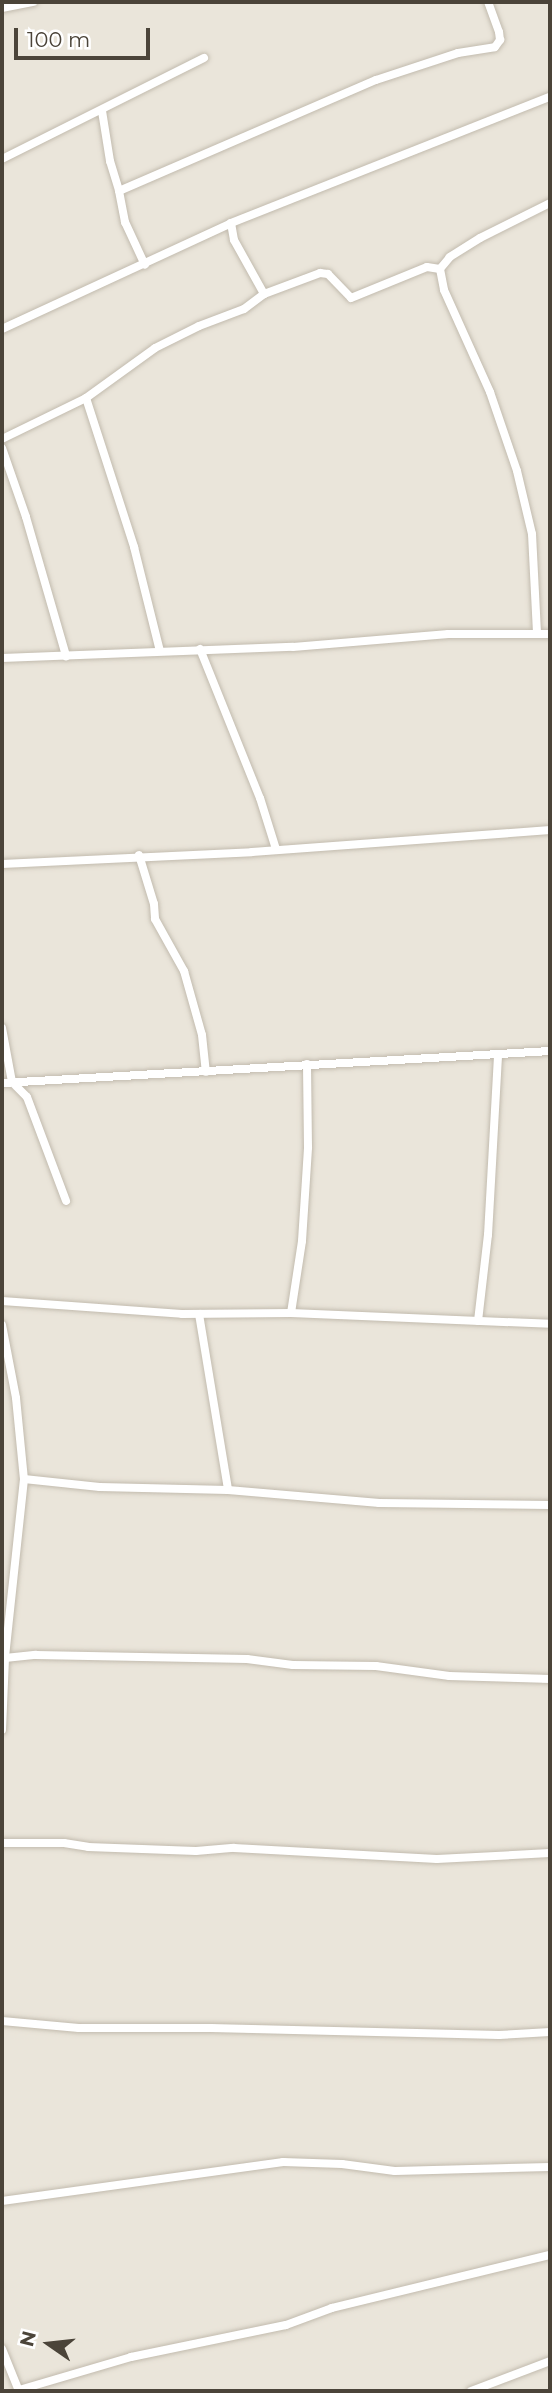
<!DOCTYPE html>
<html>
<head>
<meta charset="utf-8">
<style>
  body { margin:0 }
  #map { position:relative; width:552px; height:2393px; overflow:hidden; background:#f6f3ec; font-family:Montserrat,sans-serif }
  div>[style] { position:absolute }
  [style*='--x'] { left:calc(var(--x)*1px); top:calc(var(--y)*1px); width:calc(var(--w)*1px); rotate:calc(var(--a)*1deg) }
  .residential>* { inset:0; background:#eae5da; transform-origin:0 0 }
  .roads { filter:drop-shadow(0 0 2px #c2bbae) drop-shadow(0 0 2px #c2bbae) }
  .minor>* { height:8px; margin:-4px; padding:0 4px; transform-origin:4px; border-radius:4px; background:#fff }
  span { translate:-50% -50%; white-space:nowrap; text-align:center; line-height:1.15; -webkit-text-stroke:5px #fff; paint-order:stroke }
  .frame { position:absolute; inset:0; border:4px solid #4b4439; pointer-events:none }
  .north { position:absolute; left:14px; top:2309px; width:70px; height:70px; -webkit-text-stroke:5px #fff; paint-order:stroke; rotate:284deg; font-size:19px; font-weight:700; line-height:28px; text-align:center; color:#4b4439 }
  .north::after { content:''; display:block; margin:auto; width:24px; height:32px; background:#4b4439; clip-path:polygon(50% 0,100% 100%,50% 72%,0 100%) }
  .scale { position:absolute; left:14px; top:28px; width:136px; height:32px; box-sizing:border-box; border:4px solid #4b4439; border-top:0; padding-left:9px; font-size:21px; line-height:24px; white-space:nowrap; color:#4b4439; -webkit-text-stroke:5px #fff; paint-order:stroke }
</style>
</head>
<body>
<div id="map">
  <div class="residential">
    <div style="left:2px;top:2px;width:548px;height:2389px"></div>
  </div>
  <div class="roads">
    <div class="minor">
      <div style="--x:2;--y:8;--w:32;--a:-11"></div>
      <div style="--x:102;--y:111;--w:51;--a:80.9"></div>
      <div style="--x:110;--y:161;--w:31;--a:73"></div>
      <div style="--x:119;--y:191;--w:280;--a:-23.4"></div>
      <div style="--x:376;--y:80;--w:86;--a:-18.2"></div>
      <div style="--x:458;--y:53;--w:37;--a:-9"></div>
      <div style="--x:495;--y:47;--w:9;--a:-54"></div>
      <div style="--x:500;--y:40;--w:8;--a:-97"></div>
      <div style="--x:499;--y:32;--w:32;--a:-110"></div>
      <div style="--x:2;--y:159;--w:226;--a:-26.6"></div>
      <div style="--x:119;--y:191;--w:32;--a:79"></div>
      <div style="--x:125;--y:222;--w:47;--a:65.1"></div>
      <div style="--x:550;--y:203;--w:78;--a:153.4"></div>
      <div style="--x:480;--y:238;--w:36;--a:148"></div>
      <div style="--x:450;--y:257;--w:16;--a:130"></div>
      <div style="--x:440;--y:269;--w:21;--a:79"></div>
      <div style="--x:444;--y:290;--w:112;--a:65.7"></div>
      <div style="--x:490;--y:392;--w:83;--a:71.1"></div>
      <div style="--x:517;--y:471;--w:65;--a:76.6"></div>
      <div style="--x:532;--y:534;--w:100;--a:87.1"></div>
      <div style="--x:537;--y:634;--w:13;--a:0"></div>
      <div style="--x:231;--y:223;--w:17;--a:80"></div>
      <div style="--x:234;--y:240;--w:62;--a:60.9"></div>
      <div style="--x:2;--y:329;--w:252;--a:-24.8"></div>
      <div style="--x:231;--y:223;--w:343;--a:-21.6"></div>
      <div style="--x:86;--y:398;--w:85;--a:-35.9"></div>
      <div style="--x:155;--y:348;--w:49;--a:-26.6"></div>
      <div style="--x:199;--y:326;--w:48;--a:-20.7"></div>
      <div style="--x:244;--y:309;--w:25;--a:-37"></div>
      <div style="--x:264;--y:294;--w:60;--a:-20.6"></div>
      <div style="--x:320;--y:273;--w:8;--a:7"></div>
      <div style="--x:328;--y:274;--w:33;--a:46"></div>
      <div style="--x:351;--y:298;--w:82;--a:-22.2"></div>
      <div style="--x:427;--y:267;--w:13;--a:9"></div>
      <div style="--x:2;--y:439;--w:93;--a:-26"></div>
      <div style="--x:86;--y:398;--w:157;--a:72.1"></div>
      <div style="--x:134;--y:547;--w:107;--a:76"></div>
      <div style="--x:2;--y:448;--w:73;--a:70.8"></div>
      <div style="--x:26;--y:517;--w:145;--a:73.9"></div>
      <div style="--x:200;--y:649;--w:161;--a:68.1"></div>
      <div style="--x:260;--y:798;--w:53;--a:72.6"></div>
      <div style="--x:2;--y:658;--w:291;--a:-2.2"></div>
      <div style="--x:293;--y:647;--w:156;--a:-4.8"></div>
      <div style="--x:448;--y:634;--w:89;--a:0"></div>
      <div style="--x:139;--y:855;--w:51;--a:73"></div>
      <div style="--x:154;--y:904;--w:15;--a:86"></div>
      <div style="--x:155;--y:919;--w:60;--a:60.9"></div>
      <div style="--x:184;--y:971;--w:66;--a:74.3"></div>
      <div style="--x:202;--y:1035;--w:37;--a:84"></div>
      <div style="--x:2;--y:864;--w:250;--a:-2.7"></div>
      <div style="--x:252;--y:852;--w:299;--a:-4.2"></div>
      <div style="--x:2;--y:1028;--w:55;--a:79.5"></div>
      <div style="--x:12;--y:1082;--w:21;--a:45"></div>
      <div style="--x:27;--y:1097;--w:111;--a:69.4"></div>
      <div style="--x:2;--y:1083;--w:549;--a:-3.34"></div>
      <div style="--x:2;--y:1301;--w:180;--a:4.1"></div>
      <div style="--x:182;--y:1314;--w:109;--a:-0.5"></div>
      <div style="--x:291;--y:1313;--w:259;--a:2.4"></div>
      <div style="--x:291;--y:1313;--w:73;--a:-81.3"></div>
      <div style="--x:302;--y:1241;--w:94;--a:-86.3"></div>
      <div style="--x:308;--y:1147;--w:83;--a:-90.7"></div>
      <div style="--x:199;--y:1314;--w:178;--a:80.6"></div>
      <div style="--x:478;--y:1321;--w:87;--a:-83.4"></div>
      <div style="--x:488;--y:1235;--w:181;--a:-86.8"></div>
      <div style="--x:2;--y:1325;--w:74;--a:79.1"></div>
      <div style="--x:16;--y:1398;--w:81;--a:84.4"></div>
      <div style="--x:24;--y:1479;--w:180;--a:96.1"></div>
      <div style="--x:5;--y:1658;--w:72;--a:92.4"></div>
      <div style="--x:24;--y:1479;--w:76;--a:6"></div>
      <div style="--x:100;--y:1487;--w:128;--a:1.3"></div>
      <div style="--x:228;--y:1490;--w:152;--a:4.9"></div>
      <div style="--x:379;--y:1503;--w:171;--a:0.7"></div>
      <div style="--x:5;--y:1658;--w:31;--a:-6"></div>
      <div style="--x:36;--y:1655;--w:211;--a:1.1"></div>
      <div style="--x:247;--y:1659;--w:46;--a:7.4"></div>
      <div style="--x:293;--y:1665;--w:83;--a:0.7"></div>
      <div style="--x:376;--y:1666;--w:74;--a:7.8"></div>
      <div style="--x:449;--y:1676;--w:101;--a:1.7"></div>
      <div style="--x:2;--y:1843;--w:62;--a:0"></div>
      <div style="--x:64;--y:1843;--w:24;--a:9"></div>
      <div style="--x:88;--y:1847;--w:108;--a:2.1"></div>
      <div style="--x:196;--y:1851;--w:38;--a:-5"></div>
      <div style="--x:234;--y:1848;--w:203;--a:3.1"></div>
      <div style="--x:437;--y:1859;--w:113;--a:-3"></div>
      <div style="--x:2;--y:2021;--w:77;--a:5.2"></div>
      <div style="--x:79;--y:2028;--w:132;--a:0"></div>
      <div style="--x:211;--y:2028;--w:288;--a:1.4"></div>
      <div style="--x:499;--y:2035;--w:51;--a:-3.4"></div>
      <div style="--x:2;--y:2201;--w:284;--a:-7.9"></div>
      <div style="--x:283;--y:2162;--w:59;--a:1.9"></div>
      <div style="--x:342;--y:2164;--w:53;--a:7.5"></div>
      <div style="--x:395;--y:2171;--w:155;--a:-1.5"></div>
      <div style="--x:2;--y:2349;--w:45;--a:68"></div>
      <div style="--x:19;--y:2390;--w:117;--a:-16.4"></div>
      <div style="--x:131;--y:2357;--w:158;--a:-11.7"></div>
      <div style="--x:286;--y:2325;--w:49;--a:-20.3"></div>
      <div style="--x:332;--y:2308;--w:224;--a:-13.7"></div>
      <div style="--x:471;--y:2391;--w:85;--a:-20.8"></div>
    </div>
  </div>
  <div class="frame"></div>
  <div class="north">N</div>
  <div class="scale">100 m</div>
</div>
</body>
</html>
